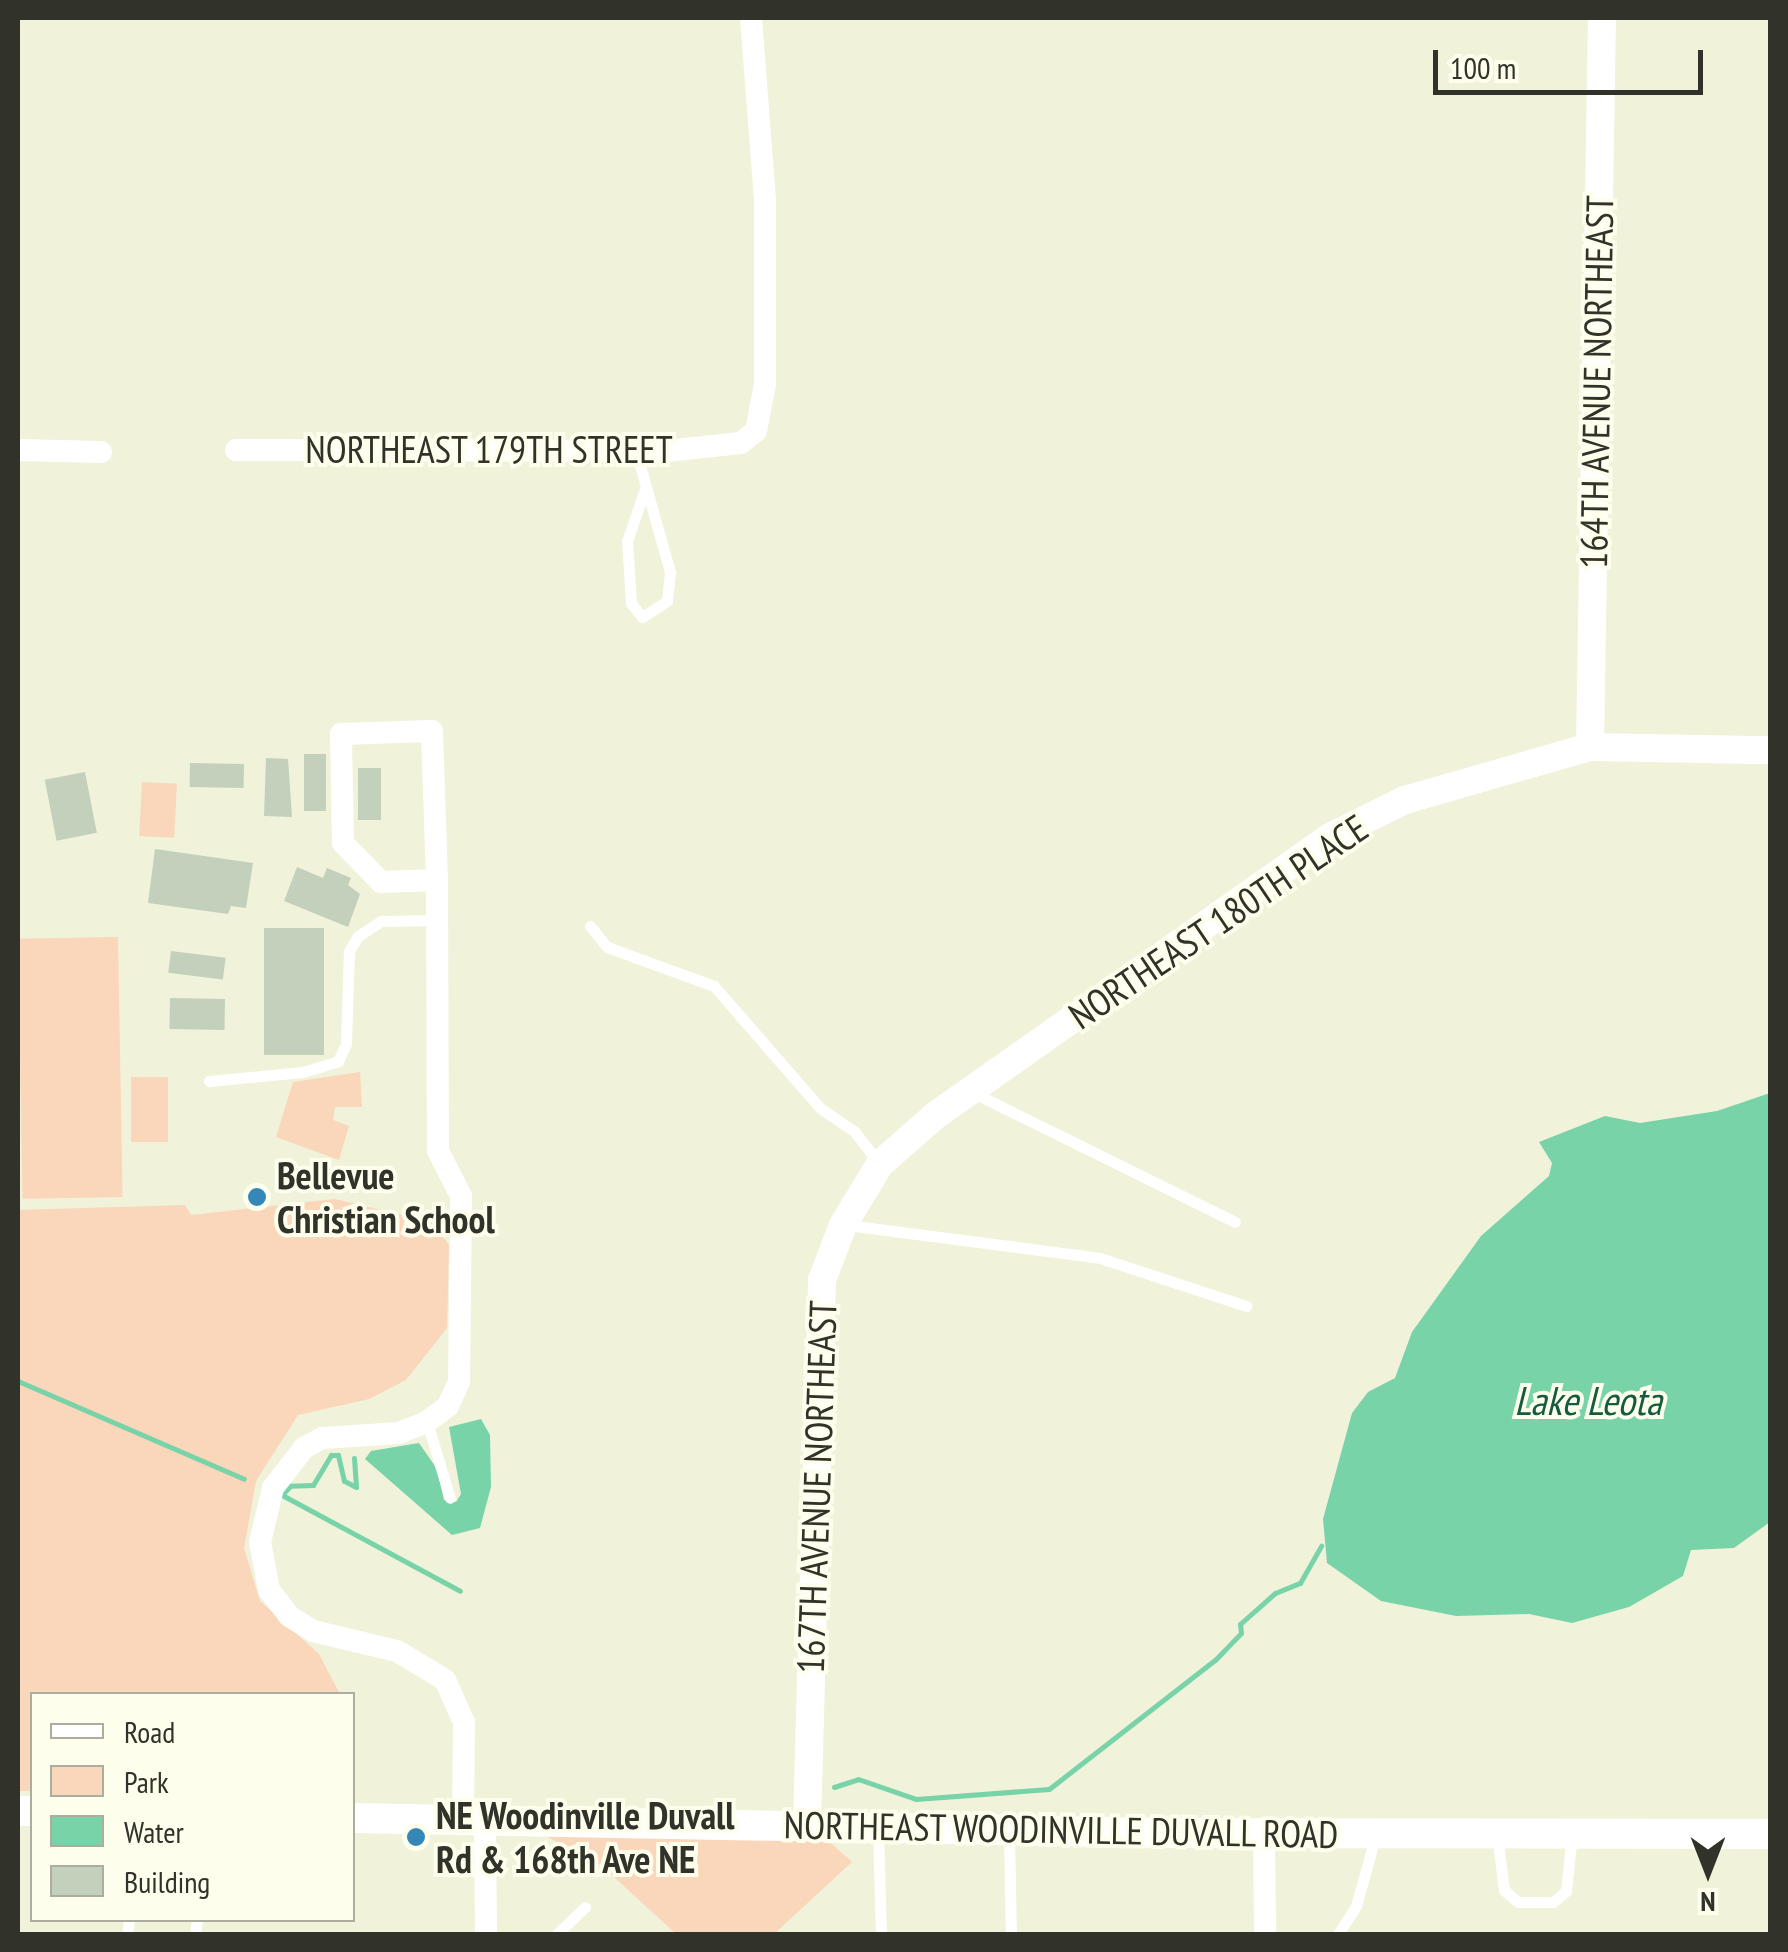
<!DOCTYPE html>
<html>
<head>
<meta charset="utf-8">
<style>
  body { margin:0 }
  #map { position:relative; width:1788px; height:1952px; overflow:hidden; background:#f0f2da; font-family:"PT Sans Narrow",sans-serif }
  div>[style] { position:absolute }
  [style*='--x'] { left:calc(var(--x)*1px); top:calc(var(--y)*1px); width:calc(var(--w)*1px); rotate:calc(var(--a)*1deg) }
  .green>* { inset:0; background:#fad6ba; transform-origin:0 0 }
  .water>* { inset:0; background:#79d3a8 }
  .stream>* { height:5px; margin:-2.5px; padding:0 2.5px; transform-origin:2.5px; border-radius:2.5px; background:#79d3a8 }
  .building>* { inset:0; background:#c2d0bc; transform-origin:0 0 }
  .service>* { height:11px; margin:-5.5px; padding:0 5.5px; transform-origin:5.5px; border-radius:5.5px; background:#fff }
  .minor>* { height:22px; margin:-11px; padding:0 11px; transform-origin:11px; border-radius:11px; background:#fff }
  .tertiary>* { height:28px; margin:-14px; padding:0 14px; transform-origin:14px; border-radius:14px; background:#fff }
  .secondary>* { height:30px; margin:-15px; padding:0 15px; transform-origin:15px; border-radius:15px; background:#fff }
  .dots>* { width:28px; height:28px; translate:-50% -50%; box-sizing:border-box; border:5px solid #fdffec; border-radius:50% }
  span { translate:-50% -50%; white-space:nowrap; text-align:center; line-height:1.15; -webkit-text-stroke:8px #fdffec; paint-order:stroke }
  .street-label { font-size:38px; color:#313229 }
  .poi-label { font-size:38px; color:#313229; font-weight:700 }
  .left { translate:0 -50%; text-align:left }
  .water-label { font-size:40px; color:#155b3f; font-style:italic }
  .frame { position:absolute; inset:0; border:20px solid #313229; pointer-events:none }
  .legend { position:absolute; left:30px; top:1692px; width:325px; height:230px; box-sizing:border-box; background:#fdffec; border:2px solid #abad9e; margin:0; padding:12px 18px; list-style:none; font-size:30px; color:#313229 }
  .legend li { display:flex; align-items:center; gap:20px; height:50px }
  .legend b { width:50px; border:2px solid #abad9e }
  .north { position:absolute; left:1658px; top:1822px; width:100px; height:100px; -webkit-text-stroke:8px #fdffec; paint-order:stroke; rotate:180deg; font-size:28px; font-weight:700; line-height:40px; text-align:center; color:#313229 }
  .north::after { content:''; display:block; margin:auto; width:35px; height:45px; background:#313229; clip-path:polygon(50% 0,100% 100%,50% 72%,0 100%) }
  .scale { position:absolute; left:1433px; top:50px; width:270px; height:45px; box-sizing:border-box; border:5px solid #313229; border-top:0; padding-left:12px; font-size:30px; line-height:35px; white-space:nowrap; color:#313229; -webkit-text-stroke:8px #fdffec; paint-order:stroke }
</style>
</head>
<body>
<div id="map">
  <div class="green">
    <div style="left:142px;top:782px;width:35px;height:54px;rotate:3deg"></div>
    <div style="left:118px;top:937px;width:260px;height:100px;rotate:89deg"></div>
    <div style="clip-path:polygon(360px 1072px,362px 1107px,335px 1107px,333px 1120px,349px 1126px,339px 1160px,276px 1137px,293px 1082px)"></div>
    <div style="left:131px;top:1077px;width:37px;height:65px"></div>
    <div style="clip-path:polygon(335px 1199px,431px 1222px,449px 1245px,447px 1328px,406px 1380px,369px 1399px,298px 1415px,256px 1481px,244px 1548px,260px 1601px,319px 1654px,340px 1694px,32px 1694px,32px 1791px,18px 1791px,18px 1210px,185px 1205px,191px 1215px)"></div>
    <div style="clip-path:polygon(542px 1834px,824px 1837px,852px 1862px,774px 1934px,676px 1934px,601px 1865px)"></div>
  </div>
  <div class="water">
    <div style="clip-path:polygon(1770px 1093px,1770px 1522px,1734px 1548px,1691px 1550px,1683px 1576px,1629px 1607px,1572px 1623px,1529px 1614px,1456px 1616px,1381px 1601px,1327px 1563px,1323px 1519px,1352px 1413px,1368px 1392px,1395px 1378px,1412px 1332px,1481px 1236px,1549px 1176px,1552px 1163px,1539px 1142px,1605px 1116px,1640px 1123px,1717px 1111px)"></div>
    <div style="clip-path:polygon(481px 1419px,490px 1435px,491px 1487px,480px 1528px,452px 1535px,365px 1459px,371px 1451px,419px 1443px,437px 1469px,444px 1500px,456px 1502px,461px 1494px,449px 1427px)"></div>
  </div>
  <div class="stream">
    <div style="--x:18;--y:1381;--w:246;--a:23.4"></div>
    <div style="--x:354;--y:1458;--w:29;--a:86"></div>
    <div style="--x:356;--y:1487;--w:13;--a:-153"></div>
    <div style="--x:344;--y:1481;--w:27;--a:-103"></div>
    <div style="--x:338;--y:1455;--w:7;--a:180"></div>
    <div style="--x:331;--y:1455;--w:35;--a:121"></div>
    <div style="--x:313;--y:1485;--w:23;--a:178"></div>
    <div style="--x:290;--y:1486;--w:12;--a:132"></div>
    <div style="--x:282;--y:1495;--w:202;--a:28.3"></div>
    <div style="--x:834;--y:1787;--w:25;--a:-18"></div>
    <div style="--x:858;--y:1779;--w:61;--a:19"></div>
    <div style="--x:916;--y:1799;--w:133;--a:-4.3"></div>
    <div style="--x:1049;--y:1789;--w:210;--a:-37.9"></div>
    <div style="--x:1215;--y:1660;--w:37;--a:-46"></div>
    <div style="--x:1241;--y:1633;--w:9;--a:-96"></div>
    <div style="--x:1240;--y:1624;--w:47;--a:-41.5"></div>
    <div style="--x:1275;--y:1593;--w:27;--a:-22"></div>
    <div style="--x:1300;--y:1583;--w:43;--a:-60.4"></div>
  </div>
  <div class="building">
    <div style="left:304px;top:754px;width:22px;height:57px"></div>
    <div style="clip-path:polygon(266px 758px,288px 759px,292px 817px,264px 816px)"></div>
    <div style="left:190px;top:763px;width:54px;height:24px;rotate:1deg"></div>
    <div style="left:358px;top:768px;width:23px;height:52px"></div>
    <div style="left:85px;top:772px;width:62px;height:41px;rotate:79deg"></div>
    <div style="clip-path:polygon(155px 849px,253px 863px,246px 908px,231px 906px,228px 914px,148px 903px)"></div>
    <div style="clip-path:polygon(297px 867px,323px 878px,327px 868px,351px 878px,348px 885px,360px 894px,348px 927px,284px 901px)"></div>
    <div style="left:264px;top:928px;width:60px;height:127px"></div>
    <div style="left:171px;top:951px;width:55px;height:22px;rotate:7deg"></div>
    <div style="left:170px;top:998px;width:55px;height:31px;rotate:1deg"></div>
  </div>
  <div class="service">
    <div style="--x:636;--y:451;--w:126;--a:74.3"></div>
    <div style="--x:670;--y:572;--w:29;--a:96"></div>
    <div style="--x:667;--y:601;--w:30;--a:147"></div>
    <div style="--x:642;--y:617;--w:18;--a:-128"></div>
    <div style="--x:631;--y:603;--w:62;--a:-93.7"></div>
    <div style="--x:627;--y:541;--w:55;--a:-70.9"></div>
    <div style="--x:590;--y:926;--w:27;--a:51"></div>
    <div style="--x:607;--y:947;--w:114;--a:20"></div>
    <div style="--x:714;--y:986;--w:162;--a:49"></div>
    <div style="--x:820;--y:1108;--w:41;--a:34.1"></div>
    <div style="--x:854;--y:1131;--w:42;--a:51.8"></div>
    <div style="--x:209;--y:1081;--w:94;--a:-5.5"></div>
    <div style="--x:303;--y:1072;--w:37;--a:-17"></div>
    <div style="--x:338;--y:1061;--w:19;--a:-65"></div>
    <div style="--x:346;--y:1044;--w:93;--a:-88.2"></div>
    <div style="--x:349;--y:951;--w:17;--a:-59"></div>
    <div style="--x:358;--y:936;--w:27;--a:-33"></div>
    <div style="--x:381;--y:921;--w:56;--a:-1"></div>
    <div style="--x:974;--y:1093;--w:291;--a:26.3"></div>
    <div style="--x:847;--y:1225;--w:255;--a:7.4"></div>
    <div style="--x:1100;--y:1258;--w:154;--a:18.2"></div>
    <div style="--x:427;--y:1422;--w:79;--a:73.2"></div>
    <div style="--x:878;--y:1829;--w:105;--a:88.4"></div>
    <div style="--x:1009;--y:1834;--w:100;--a:88.9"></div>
    <div style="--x:1497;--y:1834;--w:56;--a:82.9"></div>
    <div style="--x:1504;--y:1890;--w:18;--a:41"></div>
    <div style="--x:1518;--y:1902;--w:35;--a:0"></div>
    <div style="--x:1553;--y:1902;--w:17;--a:-40"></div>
    <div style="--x:1566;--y:1891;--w:57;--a:-84"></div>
    <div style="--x:127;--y:1934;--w:14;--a:-82"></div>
    <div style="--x:195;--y:1934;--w:14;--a:-82"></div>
    <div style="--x:557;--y:1934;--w:39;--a:-44"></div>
    <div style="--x:1338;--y:1934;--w:33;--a:-57"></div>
    <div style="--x:1356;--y:1906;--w:71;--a:-74.4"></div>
  </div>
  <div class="minor">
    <div style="--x:18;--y:450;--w:83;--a:1.4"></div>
    <div style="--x:236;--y:450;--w:431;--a:0.1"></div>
    <div style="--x:667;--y:451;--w:74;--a:-6.2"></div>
    <div style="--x:741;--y:443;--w:19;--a:-39"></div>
    <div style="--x:756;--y:431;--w:48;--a:-79.2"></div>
    <div style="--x:765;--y:384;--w:184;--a:-90"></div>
    <div style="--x:765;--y:200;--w:183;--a:-94.4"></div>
    <div style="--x:437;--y:880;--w:56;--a:178"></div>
    <div style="--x:381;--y:882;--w:54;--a:-134.3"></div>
    <div style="--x:343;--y:843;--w:109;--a:-91.1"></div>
    <div style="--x:341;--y:734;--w:91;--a:-1.9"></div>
    <div style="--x:432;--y:731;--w:149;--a:88.1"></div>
    <div style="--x:437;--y:880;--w:271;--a:89.8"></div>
    <div style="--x:438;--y:1151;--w:51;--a:62.9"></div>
    <div style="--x:461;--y:1196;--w:186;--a:90.6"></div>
    <div style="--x:459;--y:1382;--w:26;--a:115"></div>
    <div style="--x:448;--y:1406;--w:26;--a:143"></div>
    <div style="--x:427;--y:1422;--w:30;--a:159"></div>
    <div style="--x:399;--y:1433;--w:77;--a:176.3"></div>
    <div style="--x:322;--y:1438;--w:21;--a:151"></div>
    <div style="--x:304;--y:1448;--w:51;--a:127.8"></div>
    <div style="--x:273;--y:1488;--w:56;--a:103.5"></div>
    <div style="--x:260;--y:1542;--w:49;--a:79.4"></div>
    <div style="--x:269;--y:1590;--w:33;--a:52"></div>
    <div style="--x:289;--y:1616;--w:28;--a:32"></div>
    <div style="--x:313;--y:1631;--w:86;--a:13.4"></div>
    <div style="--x:397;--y:1651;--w:56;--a:31.1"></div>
    <div style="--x:445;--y:1680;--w:46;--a:65.7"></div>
    <div style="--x:464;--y:1722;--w:98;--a:90.6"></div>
    <div style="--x:485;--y:1821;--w:113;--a:89.5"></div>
    <div style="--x:1264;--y:1834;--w:100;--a:89.4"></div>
  </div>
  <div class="tertiary">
    <div style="--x:1590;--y:747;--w:729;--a:-89.06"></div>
    <div style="--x:807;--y:1825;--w:545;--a:-88.42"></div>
    <div style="--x:822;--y:1280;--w:59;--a:-69.1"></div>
    <div style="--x:843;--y:1225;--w:71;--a:-58.8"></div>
    <div style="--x:880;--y:1164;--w:74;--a:-41.2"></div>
    <div style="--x:936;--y:1115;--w:484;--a:-35.2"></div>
    <div style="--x:1332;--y:836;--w:81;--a:-26.3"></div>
    <div style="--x:1405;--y:800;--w:192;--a:-16"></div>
    <div style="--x:1590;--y:747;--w:180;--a:1"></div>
  </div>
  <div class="secondary">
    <div style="--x:18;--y:1811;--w:14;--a:0"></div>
    <div style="--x:352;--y:1818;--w:814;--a:1.06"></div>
    <div style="--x:1166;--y:1833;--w:604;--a:0.09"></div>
  </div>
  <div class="dots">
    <div style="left:257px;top:1197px;background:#3487b7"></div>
    <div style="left:416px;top:1837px;background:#3487b7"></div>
  </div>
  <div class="street-label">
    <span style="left:1596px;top:382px;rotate:-89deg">164TH AVENUE NORTHEAST</span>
    <span style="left:489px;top:449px">NORTHEAST 179TH STREET</span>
    <span style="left:1218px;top:921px;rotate:-34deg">NORTHEAST 180TH PLACE</span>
    <span style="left:816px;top:1487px;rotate:-88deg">167TH AVENUE NORTHEAST</span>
    <span style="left:1061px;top:1829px;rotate:1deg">NORTHEAST WOODINVILLE DUVALL ROAD</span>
  </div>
  <div class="poi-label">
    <span class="left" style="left:277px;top:1197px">Bellevue<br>Christian School</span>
    <span class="left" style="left:436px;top:1837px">NE Woodinville Duvall<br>Rd &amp; 168th Ave NE</span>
  </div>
  <div class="water-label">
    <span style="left:1588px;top:1400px">Lake Leota</span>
  </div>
  <div class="frame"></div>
  <ul class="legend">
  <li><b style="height:12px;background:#fff"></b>Road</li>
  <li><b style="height:28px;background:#fad6ba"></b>Park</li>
  <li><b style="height:28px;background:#79d3a8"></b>Water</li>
  <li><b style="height:28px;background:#c2d0bc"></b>Building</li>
  </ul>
  <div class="north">N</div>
  <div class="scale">100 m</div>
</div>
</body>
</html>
